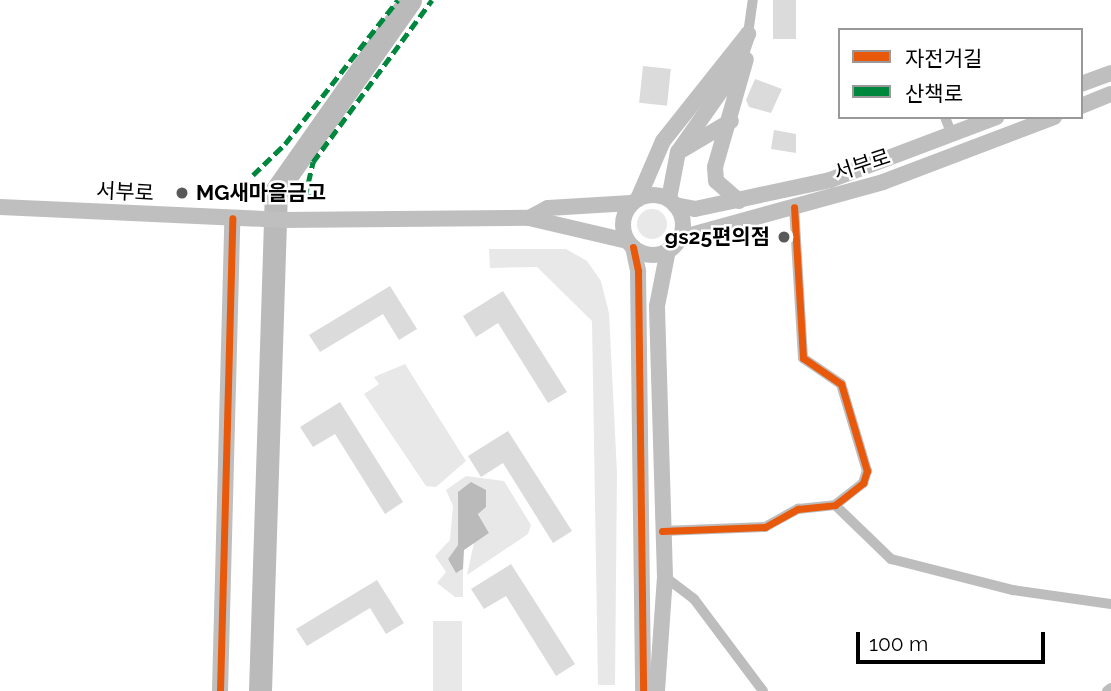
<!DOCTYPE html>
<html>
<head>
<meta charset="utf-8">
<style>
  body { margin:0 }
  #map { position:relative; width:1111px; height:691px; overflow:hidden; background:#fff; font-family:Raleway,"Noto Sans KR",sans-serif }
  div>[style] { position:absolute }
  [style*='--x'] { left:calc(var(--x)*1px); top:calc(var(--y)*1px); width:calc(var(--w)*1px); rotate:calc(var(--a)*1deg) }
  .green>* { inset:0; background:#e8e8e8; transform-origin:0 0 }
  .round { border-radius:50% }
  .water>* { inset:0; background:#bababa }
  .river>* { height:23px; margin:-11.5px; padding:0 11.5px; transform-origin:11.5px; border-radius:11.5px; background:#bababa }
  .building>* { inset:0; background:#dbdbdb; transform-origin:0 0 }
  .street>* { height:10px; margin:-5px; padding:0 5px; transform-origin:5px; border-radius:5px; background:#bdbdbd }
  .secondary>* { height:16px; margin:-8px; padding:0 8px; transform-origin:8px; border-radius:8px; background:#bfbfbf }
  .secondary>.ring { margin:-8px; padding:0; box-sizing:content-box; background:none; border:16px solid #bfbfbf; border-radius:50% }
  .quiet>* { height:5px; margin-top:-2.5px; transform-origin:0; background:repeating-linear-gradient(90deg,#00873e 0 10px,transparent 0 15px) }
  .cycleway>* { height:7px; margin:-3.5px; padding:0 3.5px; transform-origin:3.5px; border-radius:3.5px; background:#e8590c }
  .dots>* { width:19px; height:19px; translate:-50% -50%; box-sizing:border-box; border:4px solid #fff; border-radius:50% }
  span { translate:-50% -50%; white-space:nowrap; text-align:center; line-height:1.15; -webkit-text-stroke:5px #fff; paint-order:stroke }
  .street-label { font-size:21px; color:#000 }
  .poi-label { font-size:21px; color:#000; font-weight:700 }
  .left { translate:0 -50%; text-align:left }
  .right { translate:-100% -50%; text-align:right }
  .legend { position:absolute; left:838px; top:28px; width:245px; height:91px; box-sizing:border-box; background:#fff; border:2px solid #999; margin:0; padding:9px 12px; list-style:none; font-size:21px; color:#000 }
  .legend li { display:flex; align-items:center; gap:14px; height:35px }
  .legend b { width:35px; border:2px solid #999 }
  .scale { position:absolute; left:856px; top:632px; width:189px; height:32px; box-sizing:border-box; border:4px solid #000; border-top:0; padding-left:9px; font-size:21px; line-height:24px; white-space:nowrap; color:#000; -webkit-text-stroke:5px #fff; paint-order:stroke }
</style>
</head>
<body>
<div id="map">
  <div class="green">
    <div class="round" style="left:637px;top:209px;width:30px;height:30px"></div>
    <div style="clip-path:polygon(489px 249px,566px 249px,587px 261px,601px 281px,609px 313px,617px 473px,615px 685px,598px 685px,592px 321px,537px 267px,490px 268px)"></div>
    <div style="clip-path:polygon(405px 364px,466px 461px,436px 487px,426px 486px,364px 394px,379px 384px,374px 377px)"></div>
    <div style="clip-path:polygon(466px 476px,504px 481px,531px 525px,528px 534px,467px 575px,474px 543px,489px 533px,478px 513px,486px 507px,486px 490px,458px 492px,458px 545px,448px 559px,459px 572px,463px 569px,463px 597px,455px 597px,437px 583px,446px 572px,435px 556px,450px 540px,453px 506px,446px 490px)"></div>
    <div style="left:433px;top:621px;width:29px;height:70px"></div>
  </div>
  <div class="water">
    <div style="clip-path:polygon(471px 482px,486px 490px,486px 507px,478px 514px,489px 533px,464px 550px,463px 569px,456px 573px,448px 559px,458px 545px,458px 492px)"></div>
  </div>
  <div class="river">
    <div style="--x:260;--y:691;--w:500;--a:-88.17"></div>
    <div style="--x:276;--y:191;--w:233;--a:-54.9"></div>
  </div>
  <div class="building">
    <div style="left:773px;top:0;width:23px;height:39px"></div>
    <div style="left:643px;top:66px;width:28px;height:37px;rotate:6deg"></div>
    <div style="clip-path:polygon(755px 79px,782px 89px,771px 113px,749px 107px,746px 100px)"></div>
    <div style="clip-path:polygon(774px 130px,796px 134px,796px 153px,771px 149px)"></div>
    <div style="clip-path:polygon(390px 286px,417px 329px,399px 340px,383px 314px,320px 352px,309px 335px)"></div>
    <div style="clip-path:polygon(503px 291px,567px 392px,548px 403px,498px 323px,476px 337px,463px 316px)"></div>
    <div style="clip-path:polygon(340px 402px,403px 502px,385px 514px,335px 434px,313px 447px,300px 427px)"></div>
    <div style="clip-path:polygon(508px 431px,572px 531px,553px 543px,503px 463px,481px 477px,468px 456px)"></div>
    <div style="clip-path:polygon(511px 564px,575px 664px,556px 676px,506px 596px,484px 609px,471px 589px)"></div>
    <div style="clip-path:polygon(377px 580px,404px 623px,386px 634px,370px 608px,307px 646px,296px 629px)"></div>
  </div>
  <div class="street">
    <div style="--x:748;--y:34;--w:34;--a:-82"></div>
    <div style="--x:945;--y:117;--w:19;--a:69"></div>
    <div style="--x:835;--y:505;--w:78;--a:44"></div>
    <div style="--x:891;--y:559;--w:126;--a:14.3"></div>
    <div style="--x:1013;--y:590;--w:99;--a:8.1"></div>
    <div style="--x:662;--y:531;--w:103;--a:-2.2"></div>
    <div style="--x:765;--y:527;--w:38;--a:-29"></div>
    <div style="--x:798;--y:509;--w:37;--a:-6"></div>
    <div style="--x:835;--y:505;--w:36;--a:-38"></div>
    <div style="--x:863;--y:483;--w:13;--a:-72"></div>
    <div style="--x:867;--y:471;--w:91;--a:-106.6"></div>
    <div style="--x:841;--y:384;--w:46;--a:-145.6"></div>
    <div style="--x:803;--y:358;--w:151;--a:-93.4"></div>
    <div style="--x:665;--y:577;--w:36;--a:37"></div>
    <div style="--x:694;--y:599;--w:115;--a:53.1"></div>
    <div style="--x:1107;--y:691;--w:5;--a:-37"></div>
  </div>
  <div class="secondary">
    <div style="--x:1081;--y:84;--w:32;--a:-20"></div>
    <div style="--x:1081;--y:106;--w:32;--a:-22"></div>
    <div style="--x:680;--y:151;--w:59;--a:-30.5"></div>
    <div class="ring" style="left:623px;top:195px;width:44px;height:44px"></div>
    <div style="--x:638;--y:199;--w:63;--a:-66.7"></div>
    <div style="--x:663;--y:141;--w:137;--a:-51.5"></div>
    <div style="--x:669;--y:199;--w:48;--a:-79.2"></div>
    <div style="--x:678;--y:152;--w:99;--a:-54.9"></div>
    <div style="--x:735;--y:71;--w:39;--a:-71"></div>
    <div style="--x:739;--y:201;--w:30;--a:-139"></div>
    <div style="--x:716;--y:181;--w:14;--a:-94"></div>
    <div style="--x:715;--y:167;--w:112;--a:-74"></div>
    <div style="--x:675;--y:205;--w:20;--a:11"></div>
    <div style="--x:695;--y:209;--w:138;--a:-12.1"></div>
    <div style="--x:830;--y:180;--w:178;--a:-20.7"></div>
    <div style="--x:0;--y:207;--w:281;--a:2.6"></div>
    <div style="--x:281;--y:220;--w:248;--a:-0.5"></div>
    <div style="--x:529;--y:218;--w:101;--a:13.2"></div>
    <div style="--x:529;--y:218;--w:21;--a:-28"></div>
    <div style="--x:548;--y:208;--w:83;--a:-3.4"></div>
    <div style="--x:680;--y:238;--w:211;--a:-15.4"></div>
    <div style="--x:883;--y:182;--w:183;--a:-20.8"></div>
    <div style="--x:633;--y:247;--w:25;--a:78"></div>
    <div style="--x:638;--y:271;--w:420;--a:89.3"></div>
    <div style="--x:220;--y:691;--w:473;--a:-88.5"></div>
    <div style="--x:657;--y:691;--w:114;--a:-86"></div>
    <div style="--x:665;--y:577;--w:271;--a:-91.7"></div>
    <div style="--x:657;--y:306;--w:57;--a:-78.9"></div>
  </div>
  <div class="quiet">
    <div style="--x:253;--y:175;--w:45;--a:-44.1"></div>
    <div style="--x:285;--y:144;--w:183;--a:-51.9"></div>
    <div style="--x:316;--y:195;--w:11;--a:170"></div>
    <div style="--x:305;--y:197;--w:36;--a:-77"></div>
    <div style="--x:313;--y:162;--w:201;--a:-53.7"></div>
  </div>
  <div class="cycleway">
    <div style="--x:633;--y:247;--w:25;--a:78"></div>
    <div style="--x:638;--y:271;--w:420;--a:89.3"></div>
    <div style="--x:662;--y:531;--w:103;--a:-2.2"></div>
    <div style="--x:765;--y:527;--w:38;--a:-29"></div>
    <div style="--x:798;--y:509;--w:37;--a:-6"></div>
    <div style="--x:835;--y:505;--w:36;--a:-38"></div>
    <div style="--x:863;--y:483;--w:13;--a:-72"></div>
    <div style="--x:867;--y:471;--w:91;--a:-106.6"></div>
    <div style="--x:841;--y:384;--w:46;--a:-145.6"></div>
    <div style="--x:803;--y:358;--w:151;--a:-93.4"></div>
    <div style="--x:220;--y:691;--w:473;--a:-88.5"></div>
  </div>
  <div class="dots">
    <div style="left:182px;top:193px;background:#595959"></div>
    <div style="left:784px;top:237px;background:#595959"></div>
  </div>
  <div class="street-label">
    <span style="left:862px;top:165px;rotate:-18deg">서부로</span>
    <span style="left:125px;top:192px;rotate:3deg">서부로</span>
  </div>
  <div class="poi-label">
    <span class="left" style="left:196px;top:193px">MG새마을금고</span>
    <span class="right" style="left:770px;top:237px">gs25편의점</span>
  </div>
  <ul class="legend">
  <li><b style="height:9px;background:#e8590c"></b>자전거길</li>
  <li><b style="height:9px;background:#00873e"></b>산책로</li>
  </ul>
  <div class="scale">100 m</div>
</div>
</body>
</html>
